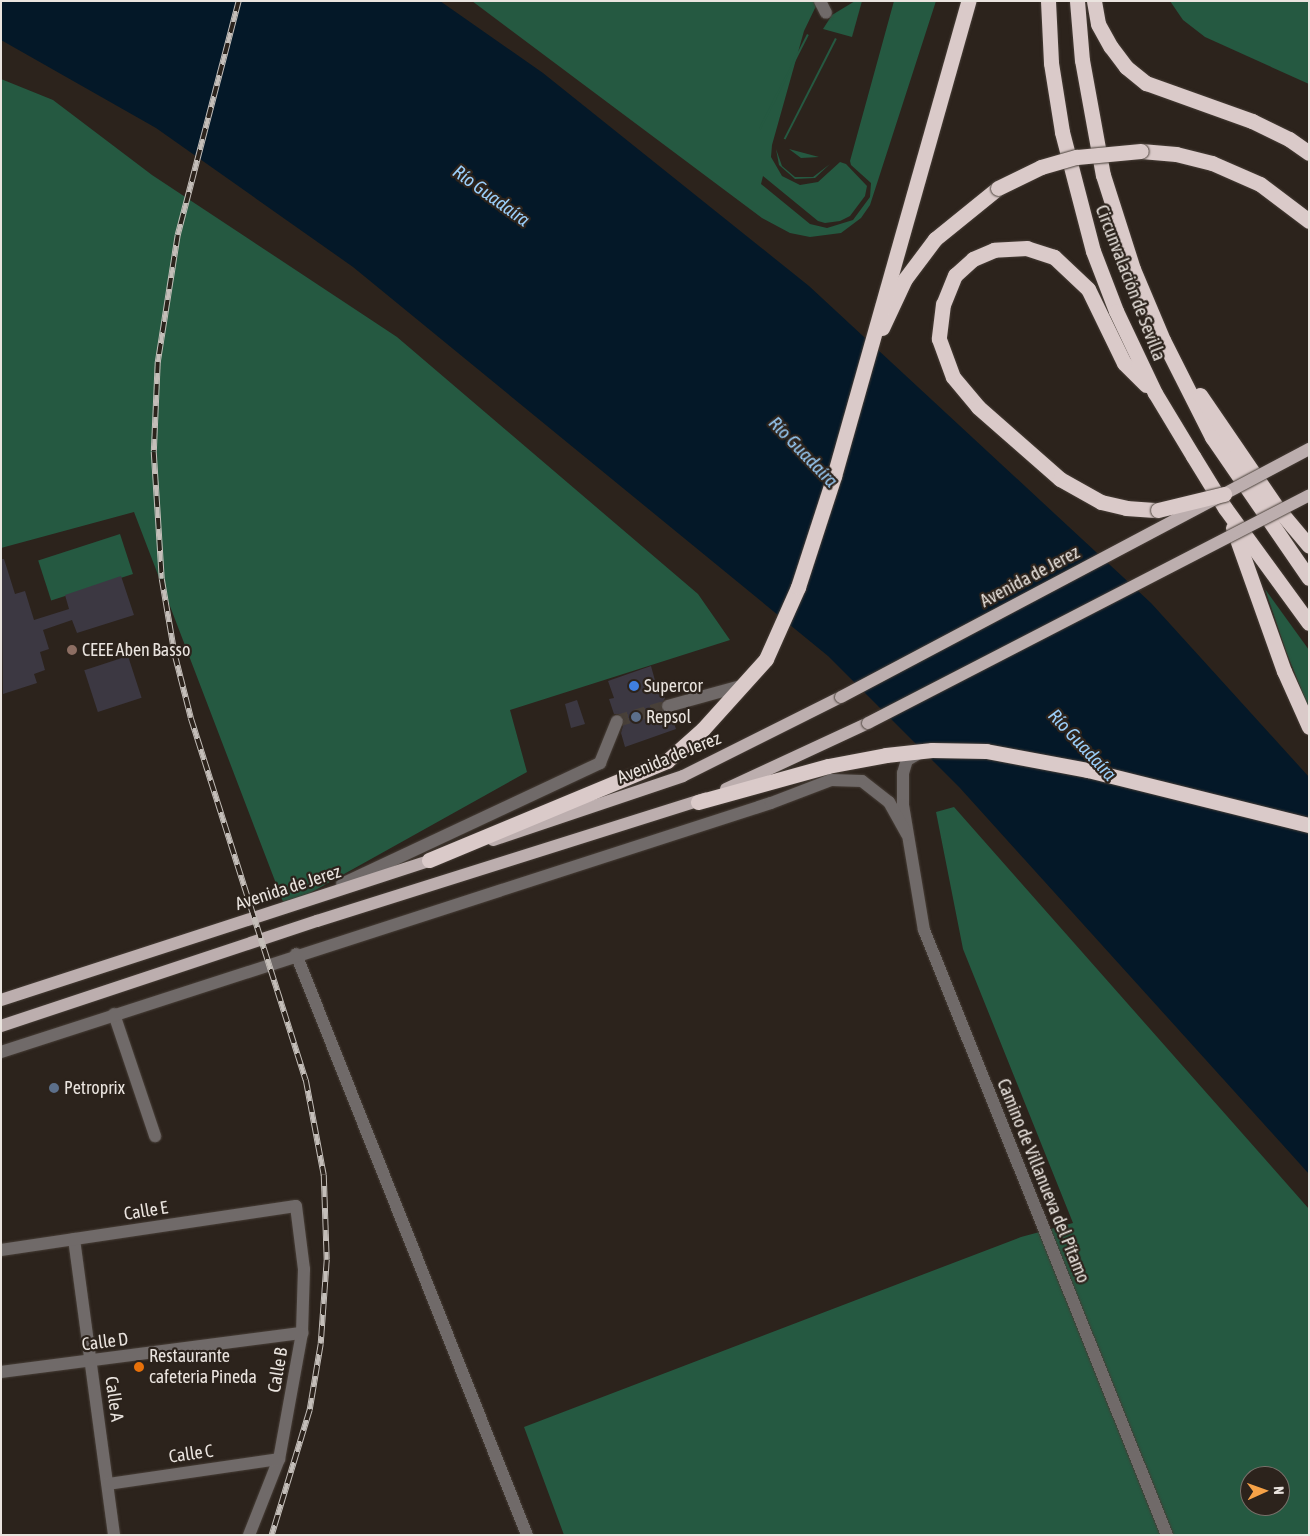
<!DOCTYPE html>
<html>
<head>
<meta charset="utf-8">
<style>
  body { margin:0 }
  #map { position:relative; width:1310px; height:1536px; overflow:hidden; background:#2c231c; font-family:"Asap Condensed",sans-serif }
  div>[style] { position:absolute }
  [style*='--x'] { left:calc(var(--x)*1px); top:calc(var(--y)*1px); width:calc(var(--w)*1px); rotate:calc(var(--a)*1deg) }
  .green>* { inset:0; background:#255941; transform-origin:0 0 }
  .water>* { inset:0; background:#041828 }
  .building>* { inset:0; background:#3c3842; transform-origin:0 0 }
  .minor-tunnel>* { height:12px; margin-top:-6px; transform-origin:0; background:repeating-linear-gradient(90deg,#484039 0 12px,transparent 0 18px) }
  .roads { filter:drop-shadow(0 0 1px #473e37) drop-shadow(0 0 1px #473e37) }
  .minor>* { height:12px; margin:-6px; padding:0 6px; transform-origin:6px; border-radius:6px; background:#706a69 }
  .major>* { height:12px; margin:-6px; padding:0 6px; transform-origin:6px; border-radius:6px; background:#bcaeae }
  .highway>* { height:15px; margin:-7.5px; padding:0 7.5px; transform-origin:7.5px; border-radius:7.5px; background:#dacac9 }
  .rail>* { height:5.5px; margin-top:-2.75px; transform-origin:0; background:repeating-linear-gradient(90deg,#2c231c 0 11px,#c4beb9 0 22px); box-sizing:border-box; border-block:1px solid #c4beb9 }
  .bridges { filter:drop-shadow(0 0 1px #473e37) drop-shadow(0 0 1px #473e37) }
  .major-bridge>* { height:12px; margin:-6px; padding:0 6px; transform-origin:6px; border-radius:6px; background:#bcaeae }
  .highway-bridge>* { height:15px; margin:-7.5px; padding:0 7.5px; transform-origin:7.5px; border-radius:7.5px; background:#dacac9 }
  .dots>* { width:14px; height:14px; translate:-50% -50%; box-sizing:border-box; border:2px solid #2c231c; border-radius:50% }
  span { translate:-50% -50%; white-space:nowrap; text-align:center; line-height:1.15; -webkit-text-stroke:4.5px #2c231c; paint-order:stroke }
  .street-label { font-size:18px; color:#eae4df }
  .poi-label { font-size:18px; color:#eae4df }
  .left { translate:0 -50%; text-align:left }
  .water-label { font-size:19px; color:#9bcef9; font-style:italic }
  .frame { position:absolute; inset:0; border:2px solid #eae4df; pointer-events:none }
  .north { position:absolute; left:1240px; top:1466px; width:50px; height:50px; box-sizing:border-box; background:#2c231c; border:1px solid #78706a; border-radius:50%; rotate:88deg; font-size:14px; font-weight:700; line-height:20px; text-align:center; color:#eae4df }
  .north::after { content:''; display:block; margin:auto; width:18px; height:22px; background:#f6a247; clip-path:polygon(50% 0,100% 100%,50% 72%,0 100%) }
</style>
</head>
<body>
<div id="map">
  <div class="green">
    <div style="clip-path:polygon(472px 1px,814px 1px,817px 4px,804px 31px,772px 145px,771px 157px,782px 176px,800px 185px,818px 182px,840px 162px,846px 164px,867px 186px,865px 196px,850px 216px,840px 221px,825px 223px,818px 221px,763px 176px,761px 184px,810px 224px,827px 228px,853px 220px,870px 197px,871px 183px,851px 165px,850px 161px,894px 1px,936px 1px,870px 205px,861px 218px,841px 233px,810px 237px,790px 233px,762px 218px)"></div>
    <div style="clip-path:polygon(855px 1px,862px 1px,852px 37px,823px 29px,832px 15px)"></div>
    <div style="clip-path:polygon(1170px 1px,1309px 1px,1309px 84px,1205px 37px,1183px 20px)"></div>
    <div style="left:807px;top:34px;width:2px;height:106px;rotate:27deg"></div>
    <div style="left:835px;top:38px;width:2px;height:113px;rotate:27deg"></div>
    <div style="clip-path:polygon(1px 79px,53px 100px,152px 175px,397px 337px,698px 594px,730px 640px,510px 710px,527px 772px,285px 907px,134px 512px,1px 548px)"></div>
    <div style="clip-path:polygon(776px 149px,782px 166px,795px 177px,813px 177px,830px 164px,815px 178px,795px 179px,779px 165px)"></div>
    <div style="clip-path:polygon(789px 149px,819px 157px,801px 158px)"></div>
    <div style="left:120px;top:534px;width:42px;height:86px;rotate:72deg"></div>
    <div style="clip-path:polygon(1265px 589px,1309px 650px,1309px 709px,1286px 651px)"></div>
    <div style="clip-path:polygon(evenodd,954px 807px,1309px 1209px,1309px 1535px,564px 1535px,524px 1427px,1021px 1237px,1073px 1223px,963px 949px,936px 812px,954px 807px,1250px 1476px,1280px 1476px,1280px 1506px,1250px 1506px,1250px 1476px)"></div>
  </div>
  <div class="water">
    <div style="clip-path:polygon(1px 1px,440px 1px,543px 73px,809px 286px,1151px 603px,1309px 777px,1309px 1174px,960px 788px,828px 656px,353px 267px,156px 128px,1px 40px)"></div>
  </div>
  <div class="building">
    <div style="clip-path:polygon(1px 559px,4px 559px,15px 594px,25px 591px,34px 620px,69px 609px,65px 595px,121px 576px,134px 615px,77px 633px,72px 620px,43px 630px,49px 649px,40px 652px,45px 670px,34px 674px,37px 683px,3px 694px)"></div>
    <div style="left:128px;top:656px;width:44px;height:46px;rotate:72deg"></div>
    <div style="clip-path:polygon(651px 666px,656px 684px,660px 682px,665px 698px,660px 709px,671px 714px,676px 729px,625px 747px,621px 733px,625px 719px,620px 714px,614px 714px,609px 699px,614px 698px,608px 681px)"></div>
    <div style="clip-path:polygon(577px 700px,585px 724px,571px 728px,565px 704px)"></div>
  </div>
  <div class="minor-tunnel">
    <div style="--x:617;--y:721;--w:53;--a:-16.4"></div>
  </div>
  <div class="roads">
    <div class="minor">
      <div style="--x:820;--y:1;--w:13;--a:63"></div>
      <div style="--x:668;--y:706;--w:79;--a:-15.4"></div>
      <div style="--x:921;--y:752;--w:16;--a:150"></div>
      <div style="--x:907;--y:760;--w:14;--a:107"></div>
      <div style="--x:903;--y:773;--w:32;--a:90"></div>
      <div style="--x:903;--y:805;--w:127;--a:80.5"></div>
      <div style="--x:924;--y:930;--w:652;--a:68.12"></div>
      <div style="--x:342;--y:884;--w:285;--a:-25.1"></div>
      <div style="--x:600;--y:763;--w:45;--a:-68"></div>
      <div style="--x:296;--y:954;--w:625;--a:68.32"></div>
      <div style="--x:114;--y:1014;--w:129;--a:71.4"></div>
      <div style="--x:1;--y:1052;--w:809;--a:-17.92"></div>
      <div style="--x:771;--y:803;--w:64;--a:-21"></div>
      <div style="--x:831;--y:780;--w:31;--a:2"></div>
      <div style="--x:862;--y:781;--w:34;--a:38"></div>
      <div style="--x:889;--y:802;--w:37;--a:61"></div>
      <div style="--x:74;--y:1239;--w:299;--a:82.3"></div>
      <div style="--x:1;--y:1250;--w:298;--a:-8.5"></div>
      <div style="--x:296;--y:1206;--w:64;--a:82.8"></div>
      <div style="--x:304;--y:1269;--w:64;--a:91.8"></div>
      <div style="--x:302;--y:1333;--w:128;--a:100.3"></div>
      <div style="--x:279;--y:1459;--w:82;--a:111.5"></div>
      <div style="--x:1;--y:1372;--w:304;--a:-7.4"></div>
      <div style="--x:108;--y:1484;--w:173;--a:-8.3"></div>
    </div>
    <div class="major">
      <div style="--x:726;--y:789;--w:157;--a:-24.9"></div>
      <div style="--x:493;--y:840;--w:200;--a:-18.6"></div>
      <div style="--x:683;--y:776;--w:177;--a:-26.6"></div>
      <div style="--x:1;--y:1000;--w:459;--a:-18"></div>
      <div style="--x:1;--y:1026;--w:333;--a:-18.4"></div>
      <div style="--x:317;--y:921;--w:407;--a:-17.5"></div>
    </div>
    <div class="highway">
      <div style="--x:1048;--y:1;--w:62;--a:87.2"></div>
      <div style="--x:1051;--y:63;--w:70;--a:80.9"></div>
      <div style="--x:1062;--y:132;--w:123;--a:75.4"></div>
      <div style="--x:1093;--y:251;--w:64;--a:69"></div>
      <div style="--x:1116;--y:311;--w:91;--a:64.6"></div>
      <div style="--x:1155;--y:393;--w:74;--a:58.9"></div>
      <div style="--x:1193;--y:456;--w:61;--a:58.4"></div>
      <div style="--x:1225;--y:508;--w:142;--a:53.9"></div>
      <div style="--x:1077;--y:1;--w:59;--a:85.2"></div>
      <div style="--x:1082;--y:60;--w:117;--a:79.7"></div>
      <div style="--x:1103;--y:175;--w:99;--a:72.3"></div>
      <div style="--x:1133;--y:269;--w:77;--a:67.1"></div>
      <div style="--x:1163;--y:340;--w:109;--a:63.2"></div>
      <div style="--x:1212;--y:437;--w:171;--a:55.5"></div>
      <div style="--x:1094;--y:1;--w:23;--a:80"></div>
      <div style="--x:1098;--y:24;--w:26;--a:61"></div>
      <div style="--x:1111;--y:47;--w:25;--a:53"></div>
      <div style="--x:1126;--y:67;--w:26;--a:39"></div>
      <div style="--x:1146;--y:83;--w:113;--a:19.7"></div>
      <div style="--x:1252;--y:121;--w:41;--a:25.9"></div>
      <div style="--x:1289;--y:139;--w:24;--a:35"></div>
      <div style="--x:1141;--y:151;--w:35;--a:5"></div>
      <div style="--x:1176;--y:154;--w:37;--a:14"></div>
      <div style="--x:1212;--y:163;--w:52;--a:23.6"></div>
      <div style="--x:1260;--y:184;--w:61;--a:37.1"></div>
      <div style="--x:882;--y:328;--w:54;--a:-64.9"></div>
      <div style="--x:905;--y:279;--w:50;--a:-53.1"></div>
      <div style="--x:935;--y:239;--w:81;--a:-39"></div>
      <div style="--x:1146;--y:385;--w:31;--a:-135"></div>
      <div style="--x:1124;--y:363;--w:82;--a:-115.9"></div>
      <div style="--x:1088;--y:289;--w:47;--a:-136.7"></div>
      <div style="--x:1054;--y:257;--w:28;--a:-162"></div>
      <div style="--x:1027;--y:248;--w:33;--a:177"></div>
      <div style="--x:994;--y:250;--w:23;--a:157"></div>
      <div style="--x:973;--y:259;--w:24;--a:138"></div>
      <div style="--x:955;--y:275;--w:31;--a:112"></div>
      <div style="--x:943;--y:304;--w:35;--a:97"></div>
      <div style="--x:939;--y:339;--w:40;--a:69.8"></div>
      <div style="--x:953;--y:377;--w:39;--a:50"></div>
      <div style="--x:978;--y:407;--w:109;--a:41.3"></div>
      <div style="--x:1060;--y:479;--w:47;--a:29.3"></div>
      <div style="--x:1101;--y:502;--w:26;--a:13"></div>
      <div style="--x:1126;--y:508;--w:32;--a:4"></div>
      <div style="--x:1200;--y:395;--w:138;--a:55.6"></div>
      <div style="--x:1278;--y:509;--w:48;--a:50"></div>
      <div style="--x:1233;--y:528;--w:152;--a:70.4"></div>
      <div style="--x:1284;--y:671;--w:61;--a:65.9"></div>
      <div style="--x:698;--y:802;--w:135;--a:-15.5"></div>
      <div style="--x:828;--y:766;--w:59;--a:-10.7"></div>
      <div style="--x:886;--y:755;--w:46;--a:-6.2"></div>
      <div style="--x:932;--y:750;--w:54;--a:1.1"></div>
      <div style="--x:986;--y:751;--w:104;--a:10.6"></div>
      <div style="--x:1088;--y:770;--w:228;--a:14"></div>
      <div style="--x:429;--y:860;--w:258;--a:-22.6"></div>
      <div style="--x:667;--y:761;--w:48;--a:-41.6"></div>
      <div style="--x:703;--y:729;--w:94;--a:-48"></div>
      <div style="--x:766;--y:659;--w:79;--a:-66"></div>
      <div style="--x:798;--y:587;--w:117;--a:-72"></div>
      <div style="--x:834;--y:476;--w:494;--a:-74.2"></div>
    </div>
  </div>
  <div class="rail">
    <div style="--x:239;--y:1;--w:242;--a:104.6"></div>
    <div style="--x:178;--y:235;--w:129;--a:98.9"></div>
    <div style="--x:158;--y:362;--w:90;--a:92.5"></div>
    <div style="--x:154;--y:452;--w:127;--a:86.4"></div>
    <div style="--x:162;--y:579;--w:77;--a:80.3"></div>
    <div style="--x:175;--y:655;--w:65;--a:75.7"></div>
    <div style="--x:191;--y:718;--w:380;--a:72.4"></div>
    <div style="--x:306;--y:1080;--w:97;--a:79.3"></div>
    <div style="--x:324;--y:1175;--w:85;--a:88"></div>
    <div style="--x:327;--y:1260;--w:84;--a:94.1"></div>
    <div style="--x:321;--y:1344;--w:67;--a:99.5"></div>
    <div style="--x:310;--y:1410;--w:131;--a:106.9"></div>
  </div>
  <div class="bridges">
    <div class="major-bridge">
      <div style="--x:841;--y:697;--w:530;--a:-27.92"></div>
      <div style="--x:868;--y:723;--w:496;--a:-27.3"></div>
    </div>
    <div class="highway-bridge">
      <div style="--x:998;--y:188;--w:48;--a:-26"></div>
      <div style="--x:1041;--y:167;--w:37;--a:-16"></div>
      <div style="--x:1077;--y:157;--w:64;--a:-5.4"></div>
      <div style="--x:1158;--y:510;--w:68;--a:-13.6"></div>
    </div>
  </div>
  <div class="dots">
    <div style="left:72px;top:650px;background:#8d6e63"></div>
    <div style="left:634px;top:686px;background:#3f7fe0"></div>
    <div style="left:636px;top:717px;background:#5c6f8a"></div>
    <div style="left:54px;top:1088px;background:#5c6f8a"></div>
    <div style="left:139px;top:1367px;background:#e8710a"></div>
  </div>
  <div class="street-label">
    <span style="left:1130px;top:283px;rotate:69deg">Circunvalación de Sevilla</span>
    <span style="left:1030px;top:577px;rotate:-28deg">Avenida de Jerez</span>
    <span style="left:669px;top:758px;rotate:-22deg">Avenida de Jerez</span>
    <span style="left:288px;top:888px;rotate:-18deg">Avenida de Jerez</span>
    <span style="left:1043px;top:1181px;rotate:68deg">Camino de Villanueva del Pítamo</span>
    <span style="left:146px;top:1211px;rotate:-9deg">Calle E</span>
    <span style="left:105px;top:1342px;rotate:-7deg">Calle D</span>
    <span style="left:278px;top:1370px;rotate:-80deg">Calle B</span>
    <span style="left:114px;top:1399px;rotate:82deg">Calle A</span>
    <span style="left:191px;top:1454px;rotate:-8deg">Calle C</span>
  </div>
  <div class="poi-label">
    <span class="left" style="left:82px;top:650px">CEEE Aben Basso</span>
    <span class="left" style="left:644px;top:686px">Supercor</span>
    <span class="left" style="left:646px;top:717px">Repsol</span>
    <span class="left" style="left:64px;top:1088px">Petroprix</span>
    <span class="left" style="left:149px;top:1367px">Restaurante<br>cafeteria Pineda</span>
  </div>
  <div class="water-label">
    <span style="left:491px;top:196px;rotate:36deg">Río Guadaíra</span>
    <span style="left:803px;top:452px;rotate:46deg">Río Guadaíra</span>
    <span style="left:1082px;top:745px;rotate:47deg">Río Guadaíra</span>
  </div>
  <div class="frame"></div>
  <div class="north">N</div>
</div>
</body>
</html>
